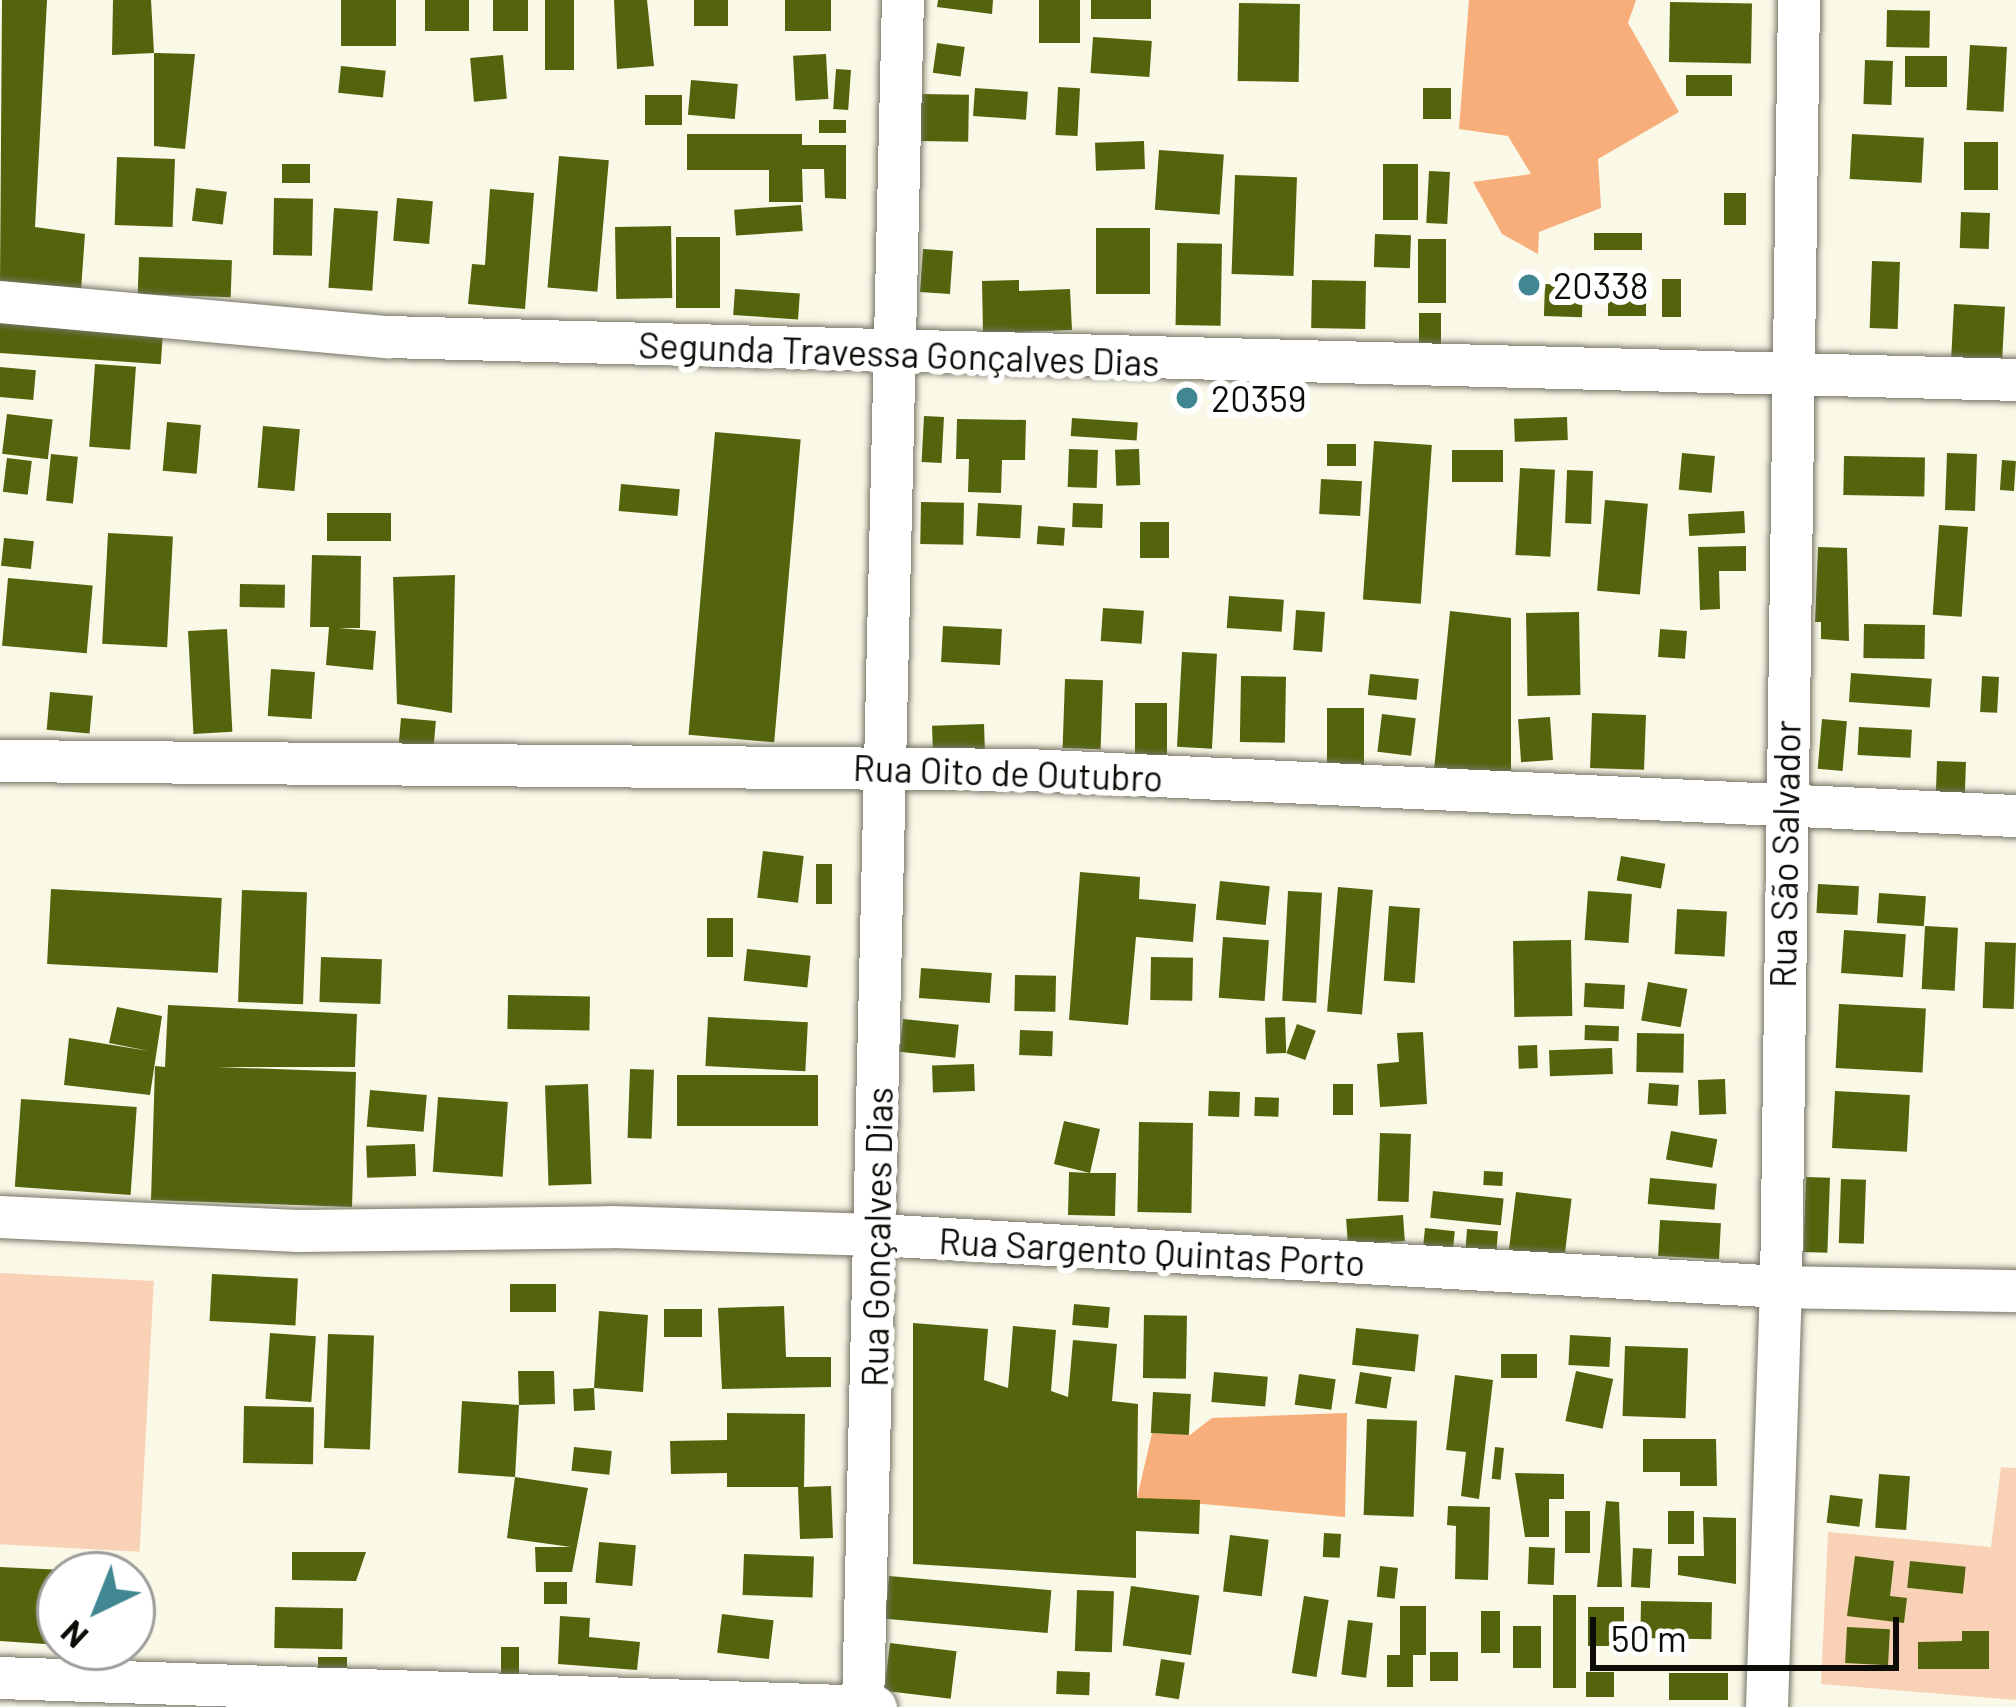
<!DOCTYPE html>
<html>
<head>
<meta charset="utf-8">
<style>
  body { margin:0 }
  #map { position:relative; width:2016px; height:1707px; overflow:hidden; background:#faf8e7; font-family:Barlow,sans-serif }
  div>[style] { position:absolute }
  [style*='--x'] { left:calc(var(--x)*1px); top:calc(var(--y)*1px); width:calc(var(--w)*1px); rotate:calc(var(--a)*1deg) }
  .green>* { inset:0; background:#f9d1b6; transform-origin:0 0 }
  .forest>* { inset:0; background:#f7ae7b }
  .building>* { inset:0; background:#53640c; transform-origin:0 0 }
  .roads { filter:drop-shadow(0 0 3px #777466) drop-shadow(0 0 3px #777466) }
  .minor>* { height:42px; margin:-21px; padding:0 21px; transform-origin:21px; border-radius:21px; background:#fff }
  .dots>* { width:33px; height:33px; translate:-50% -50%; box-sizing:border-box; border:6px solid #fff; border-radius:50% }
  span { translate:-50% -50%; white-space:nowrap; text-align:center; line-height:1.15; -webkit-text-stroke:12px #fff; paint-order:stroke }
  .poi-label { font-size:36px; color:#0d0c07 }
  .left { translate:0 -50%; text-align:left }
  .street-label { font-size:36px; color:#0d0c07 }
  .north { position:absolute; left:36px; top:1551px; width:120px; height:120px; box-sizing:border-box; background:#fff; border:3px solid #9e9e9c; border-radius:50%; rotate:223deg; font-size:33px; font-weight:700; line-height:48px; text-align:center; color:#0d0c07 }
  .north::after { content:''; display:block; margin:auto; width:42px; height:54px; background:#418792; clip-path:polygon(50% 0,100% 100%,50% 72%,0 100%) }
  .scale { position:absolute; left:1590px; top:1617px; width:309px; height:54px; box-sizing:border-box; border:6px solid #0d0c07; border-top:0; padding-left:15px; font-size:36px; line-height:42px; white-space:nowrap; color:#0d0c07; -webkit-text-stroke:9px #fff; paint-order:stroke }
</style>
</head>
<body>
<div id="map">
  <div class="green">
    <div style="left:0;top:1273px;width:154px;height:271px;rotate:3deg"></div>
    <div style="clip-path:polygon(2001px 1467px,2016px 1468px,2016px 1700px,1821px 1684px,1828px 1532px,1991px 1547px)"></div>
  </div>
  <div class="forest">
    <div style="clip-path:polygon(1469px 0,1636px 0,1628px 23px,1679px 112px,1598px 159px,1601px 208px,1539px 232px,1538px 254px,1502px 234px,1473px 182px,1531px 174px,1508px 136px,1459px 129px)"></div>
    <div style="clip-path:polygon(1347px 1413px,1345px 1517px,1137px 1498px,1152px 1433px,1190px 1435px,1212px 1418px)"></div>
  </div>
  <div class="building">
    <div style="clip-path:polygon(2px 0,47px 0,35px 227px,85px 234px,81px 290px,0 283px)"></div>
    <div style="clip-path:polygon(113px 0,151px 0,154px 53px,195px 54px,185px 149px,154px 146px,154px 53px,112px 55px)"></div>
    <div style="left:341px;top:0;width:55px;height:46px"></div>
    <div style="left:425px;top:0;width:44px;height:31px"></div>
    <div style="left:493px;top:0;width:35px;height:31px"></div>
    <div style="left:545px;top:0;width:29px;height:70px"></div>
    <div style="clip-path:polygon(614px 0,647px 0,654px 66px,617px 69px)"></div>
    <div style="left:694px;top:0;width:34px;height:26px"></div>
    <div style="left:785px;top:0;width:46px;height:31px"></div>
    <div style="clip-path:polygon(938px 0,993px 0,992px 14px,937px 7px)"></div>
    <div style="left:1039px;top:0;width:41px;height:43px"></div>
    <div style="left:1091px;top:0;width:60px;height:19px"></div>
    <div style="left:1670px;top:2px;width:82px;height:60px;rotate:1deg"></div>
    <div style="left:1239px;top:3px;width:61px;height:78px;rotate:1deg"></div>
    <div style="left:1887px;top:10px;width:43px;height:37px;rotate:1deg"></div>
    <div style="left:1093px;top:37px;width:59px;height:36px;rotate:4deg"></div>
    <div style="left:937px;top:43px;width:28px;height:30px;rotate:8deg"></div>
    <div style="left:1970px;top:45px;width:37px;height:65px;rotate:3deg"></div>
    <div style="left:826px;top:54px;width:45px;height:33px;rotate:87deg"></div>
    <div style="left:503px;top:55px;width:44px;height:33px;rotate:85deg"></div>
    <div style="left:1947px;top:56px;width:31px;height:42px;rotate:90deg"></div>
    <div style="left:1865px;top:60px;width:28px;height:44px;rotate:2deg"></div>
    <div style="left:341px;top:66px;width:45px;height:27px;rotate:6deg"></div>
    <div style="left:836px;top:69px;width:15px;height:40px;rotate:4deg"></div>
    <div style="left:1686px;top:75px;width:46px;height:21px"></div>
    <div style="left:691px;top:80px;width:47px;height:35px;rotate:5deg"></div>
    <div style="left:1058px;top:87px;width:22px;height:48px;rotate:3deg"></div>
    <div style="left:975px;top:88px;width:53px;height:28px;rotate:4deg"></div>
    <div style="left:1423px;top:88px;width:28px;height:31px"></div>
    <div style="left:920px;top:94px;width:49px;height:47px;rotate:1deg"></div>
    <div style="left:645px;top:95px;width:37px;height:30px"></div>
    <div style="left:819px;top:120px;width:27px;height:13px"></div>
    <div style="clip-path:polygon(687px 134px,802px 134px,802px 145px,846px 145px,846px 199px,825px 198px,824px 169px,802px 169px,803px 202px,769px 202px,769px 170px,687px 170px)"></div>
    <div style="left:1852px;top:134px;width:72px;height:45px;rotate:3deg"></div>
    <div style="left:1144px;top:141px;width:28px;height:49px;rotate:88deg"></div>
    <div style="left:1964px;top:142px;width:34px;height:48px"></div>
    <div style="left:1159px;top:150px;width:65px;height:60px;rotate:4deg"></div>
    <div style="left:559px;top:156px;width:50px;height:132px;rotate:5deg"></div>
    <div style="left:117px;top:157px;width:58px;height:68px;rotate:2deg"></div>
    <div style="left:282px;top:164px;width:28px;height:19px"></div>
    <div style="left:1383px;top:164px;width:35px;height:56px"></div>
    <div style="left:1429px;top:171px;width:21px;height:52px;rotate:3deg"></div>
    <div style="left:1235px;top:175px;width:62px;height:99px;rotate:2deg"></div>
    <div style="left:196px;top:188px;width:31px;height:33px;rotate:7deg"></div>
    <div style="clip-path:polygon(490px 189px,534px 193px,525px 309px,468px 304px,472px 264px,485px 265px)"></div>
    <div style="left:1724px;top:193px;width:22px;height:32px"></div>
    <div style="left:274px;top:198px;width:39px;height:57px;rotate:1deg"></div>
    <div style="left:397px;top:198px;width:36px;height:43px;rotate:5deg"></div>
    <div style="left:801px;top:205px;width:26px;height:67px;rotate:86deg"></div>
    <div style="left:334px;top:208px;width:44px;height:80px;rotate:4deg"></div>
    <div style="left:1961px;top:212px;width:29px;height:36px;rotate:2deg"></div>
    <div style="left:671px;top:226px;width:72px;height:56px;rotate:89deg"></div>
    <div style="left:1096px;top:228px;width:54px;height:66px"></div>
    <div style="left:1594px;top:233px;width:48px;height:17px"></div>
    <div style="left:1375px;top:234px;width:36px;height:33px;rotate:2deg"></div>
    <div style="left:676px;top:237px;width:44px;height:71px"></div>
    <div style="left:1418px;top:239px;width:28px;height:64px"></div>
    <div style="left:1177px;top:243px;width:45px;height:82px;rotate:1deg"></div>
    <div style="left:923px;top:249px;width:30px;height:43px;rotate:4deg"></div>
    <div style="left:139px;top:257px;width:93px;height:37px;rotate:2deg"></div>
    <div style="left:1872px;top:261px;width:28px;height:67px;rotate:2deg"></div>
    <div style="left:1608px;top:277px;width:38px;height:39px"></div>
    <div style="left:1662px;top:279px;width:19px;height:38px"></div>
    <div style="clip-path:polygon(1019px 280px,1019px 291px,1070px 289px,1072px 330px,983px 333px,982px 281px)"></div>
    <div style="left:1312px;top:280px;width:54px;height:48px;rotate:1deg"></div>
    <div style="left:1545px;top:284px;width:38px;height:32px;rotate:2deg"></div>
    <div style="left:735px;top:289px;width:65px;height:26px;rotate:4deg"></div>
    <div style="left:1954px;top:304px;width:51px;height:53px;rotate:3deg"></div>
    <div style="left:0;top:312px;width:164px;height:41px;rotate:4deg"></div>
    <div style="left:1419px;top:313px;width:22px;height:35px"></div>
    <div style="left:95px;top:364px;width:41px;height:83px;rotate:4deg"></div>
    <div style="left:0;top:367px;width:36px;height:30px;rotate:5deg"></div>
    <div style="left:7px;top:414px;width:46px;height:40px;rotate:7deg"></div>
    <div style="left:924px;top:416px;width:20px;height:46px;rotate:3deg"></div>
    <div style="left:1567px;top:417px;width:23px;height:53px;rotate:88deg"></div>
    <div style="left:1072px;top:418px;width:66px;height:18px;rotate:4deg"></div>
    <div style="clip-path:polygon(957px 419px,1026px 420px,1025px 460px,1002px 460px,1001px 493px,968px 492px,969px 459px,956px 459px)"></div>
    <div style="left:167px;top:422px;width:34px;height:49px;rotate:5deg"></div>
    <div style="left:263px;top:426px;width:37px;height:62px;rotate:5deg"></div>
    <div style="left:715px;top:432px;width:86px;height:304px;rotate:5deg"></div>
    <div style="left:1374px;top:441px;width:58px;height:159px;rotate:4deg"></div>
    <div style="left:1327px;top:444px;width:29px;height:22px"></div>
    <div style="left:1069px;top:449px;width:29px;height:38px;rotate:2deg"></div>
    <div style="left:1139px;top:449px;width:36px;height:24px;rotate:88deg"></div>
    <div style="left:1452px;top:450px;width:51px;height:32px"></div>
    <div style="left:1682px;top:453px;width:33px;height:37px;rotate:5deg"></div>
    <div style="left:1947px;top:453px;width:30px;height:57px;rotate:2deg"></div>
    <div style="left:51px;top:454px;width:27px;height:47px;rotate:6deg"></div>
    <div style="left:1844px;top:456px;width:81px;height:39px;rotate:1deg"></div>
    <div style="left:7px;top:458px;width:25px;height:34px;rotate:7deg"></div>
    <div style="left:2002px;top:460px;width:14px;height:30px;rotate:4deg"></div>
    <div style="left:1520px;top:468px;width:35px;height:87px;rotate:3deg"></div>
    <div style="left:1567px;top:470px;width:26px;height:53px;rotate:2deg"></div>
    <div style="left:1321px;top:479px;width:41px;height:35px;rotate:3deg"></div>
    <div style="left:621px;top:484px;width:59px;height:27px;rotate:5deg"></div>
    <div style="left:1605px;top:500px;width:43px;height:91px;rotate:5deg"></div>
    <div style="left:921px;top:502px;width:43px;height:42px;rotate:1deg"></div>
    <div style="left:978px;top:503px;width:44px;height:33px;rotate:3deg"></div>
    <div style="left:1073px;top:503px;width:30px;height:24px;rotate:2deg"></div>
    <div style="left:1744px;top:511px;width:22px;height:56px;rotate:87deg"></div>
    <div style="left:327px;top:513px;width:64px;height:28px"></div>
    <div style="left:1140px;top:522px;width:29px;height:36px"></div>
    <div style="left:1939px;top:525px;width:29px;height:90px;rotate:4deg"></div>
    <div style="left:1038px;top:526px;width:27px;height:18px;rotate:4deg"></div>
    <div style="left:108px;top:533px;width:65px;height:111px;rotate:3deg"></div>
    <div style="left:4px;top:538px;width:30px;height:28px;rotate:6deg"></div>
    <div style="clip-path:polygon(1746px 546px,1746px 571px,1719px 571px,1720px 609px,1700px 610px,1698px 547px)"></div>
    <div style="clip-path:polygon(1818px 547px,1847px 548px,1849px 641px,1821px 639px,1821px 622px,1815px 622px)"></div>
    <div style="clip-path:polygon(312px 555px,361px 556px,360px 628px,338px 628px,376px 631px,373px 670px,326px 665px,329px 627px,310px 627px)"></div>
    <div style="clip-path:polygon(455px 575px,452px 713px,397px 704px,393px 577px)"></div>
    <div style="left:8px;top:578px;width:85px;height:68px;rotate:5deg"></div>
    <div style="left:240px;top:584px;width:45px;height:23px;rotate:1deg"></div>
    <div style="left:1229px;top:596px;width:55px;height:32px;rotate:4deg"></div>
    <div style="left:1103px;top:608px;width:41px;height:33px;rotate:4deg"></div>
    <div style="left:1296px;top:610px;width:29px;height:40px;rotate:4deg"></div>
    <div style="clip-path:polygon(1450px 611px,1511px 618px,1511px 774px,1434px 770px)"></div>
    <div style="left:1579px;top:612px;width:83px;height:53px;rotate:89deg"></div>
    <div style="left:1864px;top:624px;width:61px;height:34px;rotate:1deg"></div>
    <div style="left:943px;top:626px;width:59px;height:36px;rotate:3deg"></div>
    <div style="left:227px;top:629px;width:103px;height:39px;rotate:87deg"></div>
    <div style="left:1660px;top:629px;width:27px;height:28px;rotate:4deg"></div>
    <div style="left:1182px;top:652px;width:35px;height:95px;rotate:3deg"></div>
    <div style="left:271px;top:669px;width:44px;height:47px;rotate:4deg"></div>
    <div style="left:1851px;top:673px;width:81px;height:29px;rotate:4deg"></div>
    <div style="left:1370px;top:674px;width:49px;height:21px;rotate:6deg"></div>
    <div style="left:1241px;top:676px;width:45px;height:66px;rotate:1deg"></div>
    <div style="left:1982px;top:676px;width:17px;height:36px;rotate:3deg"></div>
    <div style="left:1065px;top:679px;width:38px;height:69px;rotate:2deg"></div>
    <div style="left:50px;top:692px;width:43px;height:38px;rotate:5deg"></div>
    <div style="left:1135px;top:703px;width:32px;height:54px"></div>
    <div style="left:1327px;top:708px;width:37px;height:64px"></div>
    <div style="left:1592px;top:713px;width:54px;height:55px;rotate:2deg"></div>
    <div style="left:1382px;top:714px;width:34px;height:38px;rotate:7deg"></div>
    <div style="left:1550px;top:717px;width:43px;height:32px;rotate:86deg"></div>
    <div style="left:401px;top:718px;width:35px;height:26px;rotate:5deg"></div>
    <div style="left:1822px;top:719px;width:25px;height:50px;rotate:5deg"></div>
    <div style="left:984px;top:724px;width:25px;height:52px;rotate:88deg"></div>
    <div style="left:1859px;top:727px;width:53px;height:28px;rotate:3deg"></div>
    <div style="left:1937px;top:761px;width:29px;height:35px;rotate:2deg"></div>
    <div style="left:763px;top:851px;width:41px;height:47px;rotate:7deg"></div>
    <div style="left:1621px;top:856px;width:45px;height:25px;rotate:10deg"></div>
    <div style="left:816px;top:864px;width:16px;height:40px"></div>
    <div style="clip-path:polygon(1080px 872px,1140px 877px,1139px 899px,1196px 904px,1193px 942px,1136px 937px,1128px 1025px,1069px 1020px)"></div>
    <div style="left:1220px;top:881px;width:50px;height:39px;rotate:6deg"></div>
    <div style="left:1818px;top:884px;width:41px;height:29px;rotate:3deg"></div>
    <div style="left:1338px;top:887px;width:35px;height:125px;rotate:5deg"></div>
    <div style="left:51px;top:889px;width:171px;height:75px;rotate:3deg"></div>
    <div style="left:242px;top:890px;width:65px;height:112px;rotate:2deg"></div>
    <div style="left:1288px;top:891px;width:34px;height:110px;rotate:3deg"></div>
    <div style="left:1588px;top:891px;width:44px;height:49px;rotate:4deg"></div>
    <div style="left:1879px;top:893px;width:47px;height:30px;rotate:4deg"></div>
    <div style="left:1389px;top:906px;width:31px;height:75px;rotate:4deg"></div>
    <div style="left:1677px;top:909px;width:50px;height:45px;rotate:3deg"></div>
    <div style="left:707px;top:918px;width:26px;height:39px"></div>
    <div style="left:1925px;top:926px;width:33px;height:63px;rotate:3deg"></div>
    <div style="left:1844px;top:930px;width:62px;height:43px;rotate:4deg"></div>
    <div style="left:1223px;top:937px;width:46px;height:61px;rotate:4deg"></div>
    <div style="left:1571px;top:940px;width:76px;height:58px;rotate:89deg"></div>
    <div style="left:1985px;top:942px;width:31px;height:66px;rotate:2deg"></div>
    <div style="left:747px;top:949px;width:64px;height:32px;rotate:6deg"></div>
    <div style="left:321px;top:957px;width:61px;height:45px;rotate:2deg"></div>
    <div style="left:1151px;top:957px;width:42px;height:43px;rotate:1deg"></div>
    <div style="left:921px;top:968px;width:71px;height:30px;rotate:4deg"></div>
    <div style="left:1015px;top:975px;width:41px;height:36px;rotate:1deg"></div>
    <div style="left:1648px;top:982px;width:40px;height:39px;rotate:10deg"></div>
    <div style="left:1585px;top:983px;width:40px;height:24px;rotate:3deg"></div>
    <div style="left:508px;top:995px;width:82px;height:34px;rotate:1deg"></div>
    <div style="left:1839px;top:1004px;width:87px;height:64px;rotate:3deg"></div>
    <div style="clip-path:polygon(168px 1005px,357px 1014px,355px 1067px,217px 1067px,356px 1072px,352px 1207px,151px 1200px,155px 1066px,165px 1067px)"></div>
    <div style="clip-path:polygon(117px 1007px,162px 1016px,150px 1095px,64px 1085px,69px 1038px,149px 1051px,109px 1043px)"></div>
    <div style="left:708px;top:1017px;width:100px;height:49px;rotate:3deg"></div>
    <div style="left:1285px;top:1017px;width:36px;height:20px;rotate:88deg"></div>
    <div style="left:903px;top:1019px;width:56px;height:33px;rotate:6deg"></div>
    <div style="left:1297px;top:1024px;width:20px;height:31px;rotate:20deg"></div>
    <div style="left:1585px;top:1025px;width:34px;height:15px;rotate:2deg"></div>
    <div style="left:1020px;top:1030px;width:33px;height:25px;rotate:2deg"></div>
    <div style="clip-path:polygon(1423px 1032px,1427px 1104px,1380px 1107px,1377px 1064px,1399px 1062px,1397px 1033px)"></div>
    <div style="left:1637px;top:1033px;width:47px;height:39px;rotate:1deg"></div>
    <div style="left:1537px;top:1045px;width:23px;height:19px;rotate:88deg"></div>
    <div style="left:1612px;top:1048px;width:26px;height:63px;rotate:88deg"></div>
    <div style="left:974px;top:1064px;width:27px;height:42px;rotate:88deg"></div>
    <div style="left:630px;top:1069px;width:24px;height:69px;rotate:2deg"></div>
    <div style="left:677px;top:1075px;width:141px;height:51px"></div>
    <div style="left:1725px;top:1079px;width:35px;height:27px;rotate:88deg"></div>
    <div style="left:1649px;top:1083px;width:30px;height:21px;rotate:4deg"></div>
    <div style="left:588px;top:1084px;width:100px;height:43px;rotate:88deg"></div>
    <div style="left:1333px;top:1084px;width:20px;height:31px"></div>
    <div style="left:370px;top:1090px;width:57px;height:37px;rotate:5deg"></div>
    <div style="left:1209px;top:1091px;width:31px;height:25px;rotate:2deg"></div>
    <div style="left:1835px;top:1091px;width:75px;height:57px;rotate:3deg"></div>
    <div style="left:438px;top:1097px;width:70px;height:75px;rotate:4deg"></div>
    <div style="left:1255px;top:1097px;width:24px;height:19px;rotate:2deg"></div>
    <div style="left:21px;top:1099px;width:116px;height:88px;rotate:4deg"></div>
    <div style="clip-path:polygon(1064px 1121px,1100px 1129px,1090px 1173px,1116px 1173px,1115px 1216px,1068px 1215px,1069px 1172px,1090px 1173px,1054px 1164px)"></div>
    <div style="left:1139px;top:1122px;width:54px;height:90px;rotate:1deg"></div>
    <div style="left:1671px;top:1131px;width:47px;height:29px;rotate:10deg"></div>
    <div style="left:1380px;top:1133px;width:31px;height:68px;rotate:2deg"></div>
    <div style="left:415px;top:1144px;width:32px;height:49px;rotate:88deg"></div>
    <div style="left:1484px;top:1171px;width:19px;height:14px;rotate:3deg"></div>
    <div style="left:1806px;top:1177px;width:24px;height:75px;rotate:2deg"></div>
    <div style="left:1650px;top:1178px;width:67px;height:26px;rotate:5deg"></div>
    <div style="left:1841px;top:1179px;width:25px;height:64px;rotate:2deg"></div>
    <div style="left:1433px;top:1191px;width:71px;height:27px;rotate:6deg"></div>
    <div style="left:1516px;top:1192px;width:56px;height:60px;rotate:7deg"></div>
    <div style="left:1403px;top:1215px;width:26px;height:57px;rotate:86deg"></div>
    <div style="left:1660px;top:1220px;width:61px;height:36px;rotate:3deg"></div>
    <div style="left:1425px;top:1228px;width:30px;height:20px;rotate:6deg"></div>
    <div style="left:1467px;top:1229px;width:31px;height:23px;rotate:4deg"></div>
    <div style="left:212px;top:1274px;width:86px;height:47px;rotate:3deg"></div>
    <div style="left:556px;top:1284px;width:28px;height:46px;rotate:90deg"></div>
    <div style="left:1074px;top:1304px;width:36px;height:21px;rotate:5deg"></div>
    <div style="clip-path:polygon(784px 1306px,786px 1357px,831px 1357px,831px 1387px,722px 1389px,718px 1308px)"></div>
    <div style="left:664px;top:1309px;width:38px;height:28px"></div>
    <div style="clip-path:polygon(599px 1311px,648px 1315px,643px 1392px,594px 1388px,595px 1410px,574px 1411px,573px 1389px,594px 1388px)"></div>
    <div style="left:1144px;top:1315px;width:43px;height:63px;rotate:1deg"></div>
    <div style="clip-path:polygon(913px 1323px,988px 1329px,984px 1380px,1008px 1388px,1013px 1326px,1056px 1330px,1051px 1391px,1068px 1397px,1073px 1340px,1117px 1344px,1112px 1401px,1138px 1404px,1137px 1498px,1200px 1500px,1199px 1534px,1136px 1531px,1136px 1578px,913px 1564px)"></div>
    <div style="left:1356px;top:1328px;width:63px;height:37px;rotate:6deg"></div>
    <div style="left:270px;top:1333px;width:46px;height:66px;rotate:4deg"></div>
    <div style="left:328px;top:1334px;width:46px;height:114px;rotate:2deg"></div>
    <div style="left:1570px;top:1335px;width:41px;height:30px;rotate:3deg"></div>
    <div style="left:1625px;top:1346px;width:63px;height:70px;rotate:2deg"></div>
    <div style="left:1501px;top:1354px;width:36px;height:24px"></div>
    <div style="clip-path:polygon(518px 1371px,554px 1371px,555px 1404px,519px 1405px,515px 1477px,458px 1473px,462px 1401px,519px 1405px)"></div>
    <div style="left:1576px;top:1371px;width:38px;height:51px;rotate:12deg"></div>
    <div style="left:1214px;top:1372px;width:54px;height:30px;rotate:5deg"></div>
    <div style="left:1360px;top:1372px;width:32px;height:32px;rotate:9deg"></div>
    <div style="left:1299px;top:1374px;width:37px;height:31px;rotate:8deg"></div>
    <div style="clip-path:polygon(1455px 1375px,1493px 1380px,1479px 1499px,1461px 1496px,1466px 1452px,1446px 1450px)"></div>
    <div style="left:1153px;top:1392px;width:38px;height:41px;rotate:3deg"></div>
    <div style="left:244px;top:1406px;width:70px;height:57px;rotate:1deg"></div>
    <div style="clip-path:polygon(727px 1413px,805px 1414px,804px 1487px,831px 1486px,833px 1538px,800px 1539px,798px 1487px,727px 1487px,727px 1473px,671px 1474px,670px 1441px,727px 1440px)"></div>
    <div style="left:1367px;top:1419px;width:50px;height:96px;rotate:2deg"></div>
    <div style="clip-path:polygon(1643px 1439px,1716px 1439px,1717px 1486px,1680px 1486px,1680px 1472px,1643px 1472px)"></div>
    <div style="left:574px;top:1447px;width:38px;height:24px;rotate:6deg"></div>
    <div style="left:1495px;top:1447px;width:9px;height:32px;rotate:6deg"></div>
    <div style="clip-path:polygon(1515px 1473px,1564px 1474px,1564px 1499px,1549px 1499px,1549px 1537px,1525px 1537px)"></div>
    <div style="left:1879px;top:1474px;width:31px;height:54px;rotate:4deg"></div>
    <div style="clip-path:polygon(515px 1477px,588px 1488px,572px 1572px,536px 1572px,535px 1547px,571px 1547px,507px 1538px)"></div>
    <div style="left:1830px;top:1495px;width:33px;height:28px;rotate:7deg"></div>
    <div style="clip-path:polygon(1606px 1501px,1619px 1502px,1622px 1587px,1597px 1587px)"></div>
    <div style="clip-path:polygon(1448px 1506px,1490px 1507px,1488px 1580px,1455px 1579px,1456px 1526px,1447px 1525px)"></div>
    <div style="left:1565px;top:1511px;width:25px;height:42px"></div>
    <div style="left:1668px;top:1511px;width:26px;height:33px"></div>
    <div style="clip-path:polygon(1703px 1517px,1736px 1518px,1736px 1584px,1678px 1575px,1678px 1556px,1704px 1556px)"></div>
    <div style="left:1324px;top:1533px;width:17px;height:24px;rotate:3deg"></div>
    <div style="left:1230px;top:1535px;width:39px;height:57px;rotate:7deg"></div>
    <div style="left:599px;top:1542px;width:37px;height:41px;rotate:5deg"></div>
    <div style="left:1529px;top:1547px;width:26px;height:37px;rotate:2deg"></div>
    <div style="left:1633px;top:1548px;width:19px;height:39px;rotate:3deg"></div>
    <div style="clip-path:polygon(292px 1552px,366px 1552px,356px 1581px,292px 1580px)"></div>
    <div style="left:744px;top:1554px;width:70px;height:41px;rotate:2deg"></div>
    <div style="clip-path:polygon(1855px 1556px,1894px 1561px,1890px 1596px,1907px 1598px,1904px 1623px,1847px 1616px)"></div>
    <div style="left:1910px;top:1561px;width:56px;height:27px;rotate:6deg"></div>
    <div style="left:1380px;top:1566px;width:18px;height:31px;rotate:6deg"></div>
    <div style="clip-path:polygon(0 1567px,86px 1571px,60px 1575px,60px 1645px,0 1641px)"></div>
    <div style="left:889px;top:1576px;width:163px;height:43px;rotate:5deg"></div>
    <div style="left:544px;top:1582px;width:23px;height:22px"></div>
    <div style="left:1131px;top:1586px;width:69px;height:60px;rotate:8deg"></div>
    <div style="left:1077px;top:1590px;width:37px;height:61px;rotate:2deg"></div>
    <div style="left:1553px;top:1595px;width:23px;height:93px"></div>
    <div style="left:1304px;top:1596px;width:25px;height:78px;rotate:9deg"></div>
    <div style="left:1641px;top:1601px;width:71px;height:37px;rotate:1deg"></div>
    <div style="clip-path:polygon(1400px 1606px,1426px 1606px,1426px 1655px,1413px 1655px,1413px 1687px,1387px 1687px,1387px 1655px,1400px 1655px)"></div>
    <div style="left:275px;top:1607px;width:68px;height:41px;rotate:1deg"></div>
    <div style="left:1588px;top:1607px;width:36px;height:39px"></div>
    <div style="left:1481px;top:1611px;width:19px;height:42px"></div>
    <div style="left:722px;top:1614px;width:52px;height:39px;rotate:7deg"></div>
    <div style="clip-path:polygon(560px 1616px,590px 1618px,589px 1637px,640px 1642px,637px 1670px,558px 1664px)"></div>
    <div style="left:1348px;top:1620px;width:25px;height:55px;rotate:7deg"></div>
    <div style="left:1513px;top:1626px;width:28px;height:42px"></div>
    <div style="left:1847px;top:1627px;width:43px;height:36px;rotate:3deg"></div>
    <div style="clip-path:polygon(1962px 1631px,1989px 1631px,1989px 1669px,1918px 1669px,1918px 1642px,1962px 1641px)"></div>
    <div style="left:890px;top:1643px;width:67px;height:48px;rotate:7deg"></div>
    <div style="left:501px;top:1647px;width:18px;height:39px"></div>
    <div style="left:1430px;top:1652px;width:28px;height:29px"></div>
    <div style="left:347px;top:1657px;width:19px;height:29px;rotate:90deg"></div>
    <div style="left:1161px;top:1659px;width:24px;height:37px;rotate:9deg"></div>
    <div style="left:1057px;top:1671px;width:33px;height:23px;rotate:2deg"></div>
    <div style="left:1586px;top:1672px;width:28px;height:25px"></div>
    <div style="left:1669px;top:1673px;width:59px;height:27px"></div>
  </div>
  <div class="roads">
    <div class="minor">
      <div style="--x:0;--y:302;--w:390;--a:5.2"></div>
      <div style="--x:388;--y:337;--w:1629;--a:1.51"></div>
      <div style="--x:0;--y:761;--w:1028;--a:0.5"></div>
      <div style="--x:1028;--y:770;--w:989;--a:2.67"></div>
      <div style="--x:0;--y:1217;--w:299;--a:2.7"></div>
      <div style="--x:299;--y:1231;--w:312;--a:-0.7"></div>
      <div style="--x:611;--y:1227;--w:266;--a:1.7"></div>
      <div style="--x:877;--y:1235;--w:905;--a:3.29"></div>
      <div style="--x:1781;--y:1287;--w:235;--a:1"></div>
      <div style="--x:0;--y:1678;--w:876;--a:1.9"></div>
      <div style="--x:863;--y:1707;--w:1707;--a:-88.66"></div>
      <div style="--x:1767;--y:1707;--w:420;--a:-88.1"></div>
      <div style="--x:1781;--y:1287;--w:1287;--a:-89.2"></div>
    </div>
  </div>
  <div class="dots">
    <div style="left:1529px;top:285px;background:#418792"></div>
    <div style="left:1187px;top:398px;background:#418792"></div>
  </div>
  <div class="poi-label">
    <span class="left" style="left:1553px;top:285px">20338</span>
    <span class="left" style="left:1211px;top:398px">20359</span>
  </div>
  <div class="street-label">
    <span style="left:899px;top:353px;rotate:2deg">Segunda Travessa Gonçalves Dias</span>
    <span style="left:1008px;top:772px;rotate:2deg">Rua Oito de Outubro</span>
    <span style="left:1784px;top:854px;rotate:-89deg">Rua São Salvador</span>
    <span style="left:876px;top:1237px;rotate:-89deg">Rua Gonçalves Dias</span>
    <span style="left:1152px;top:1251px;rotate:3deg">Rua Sargento Quintas Porto</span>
  </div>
  <div class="north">N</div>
  <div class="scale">50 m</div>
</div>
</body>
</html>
